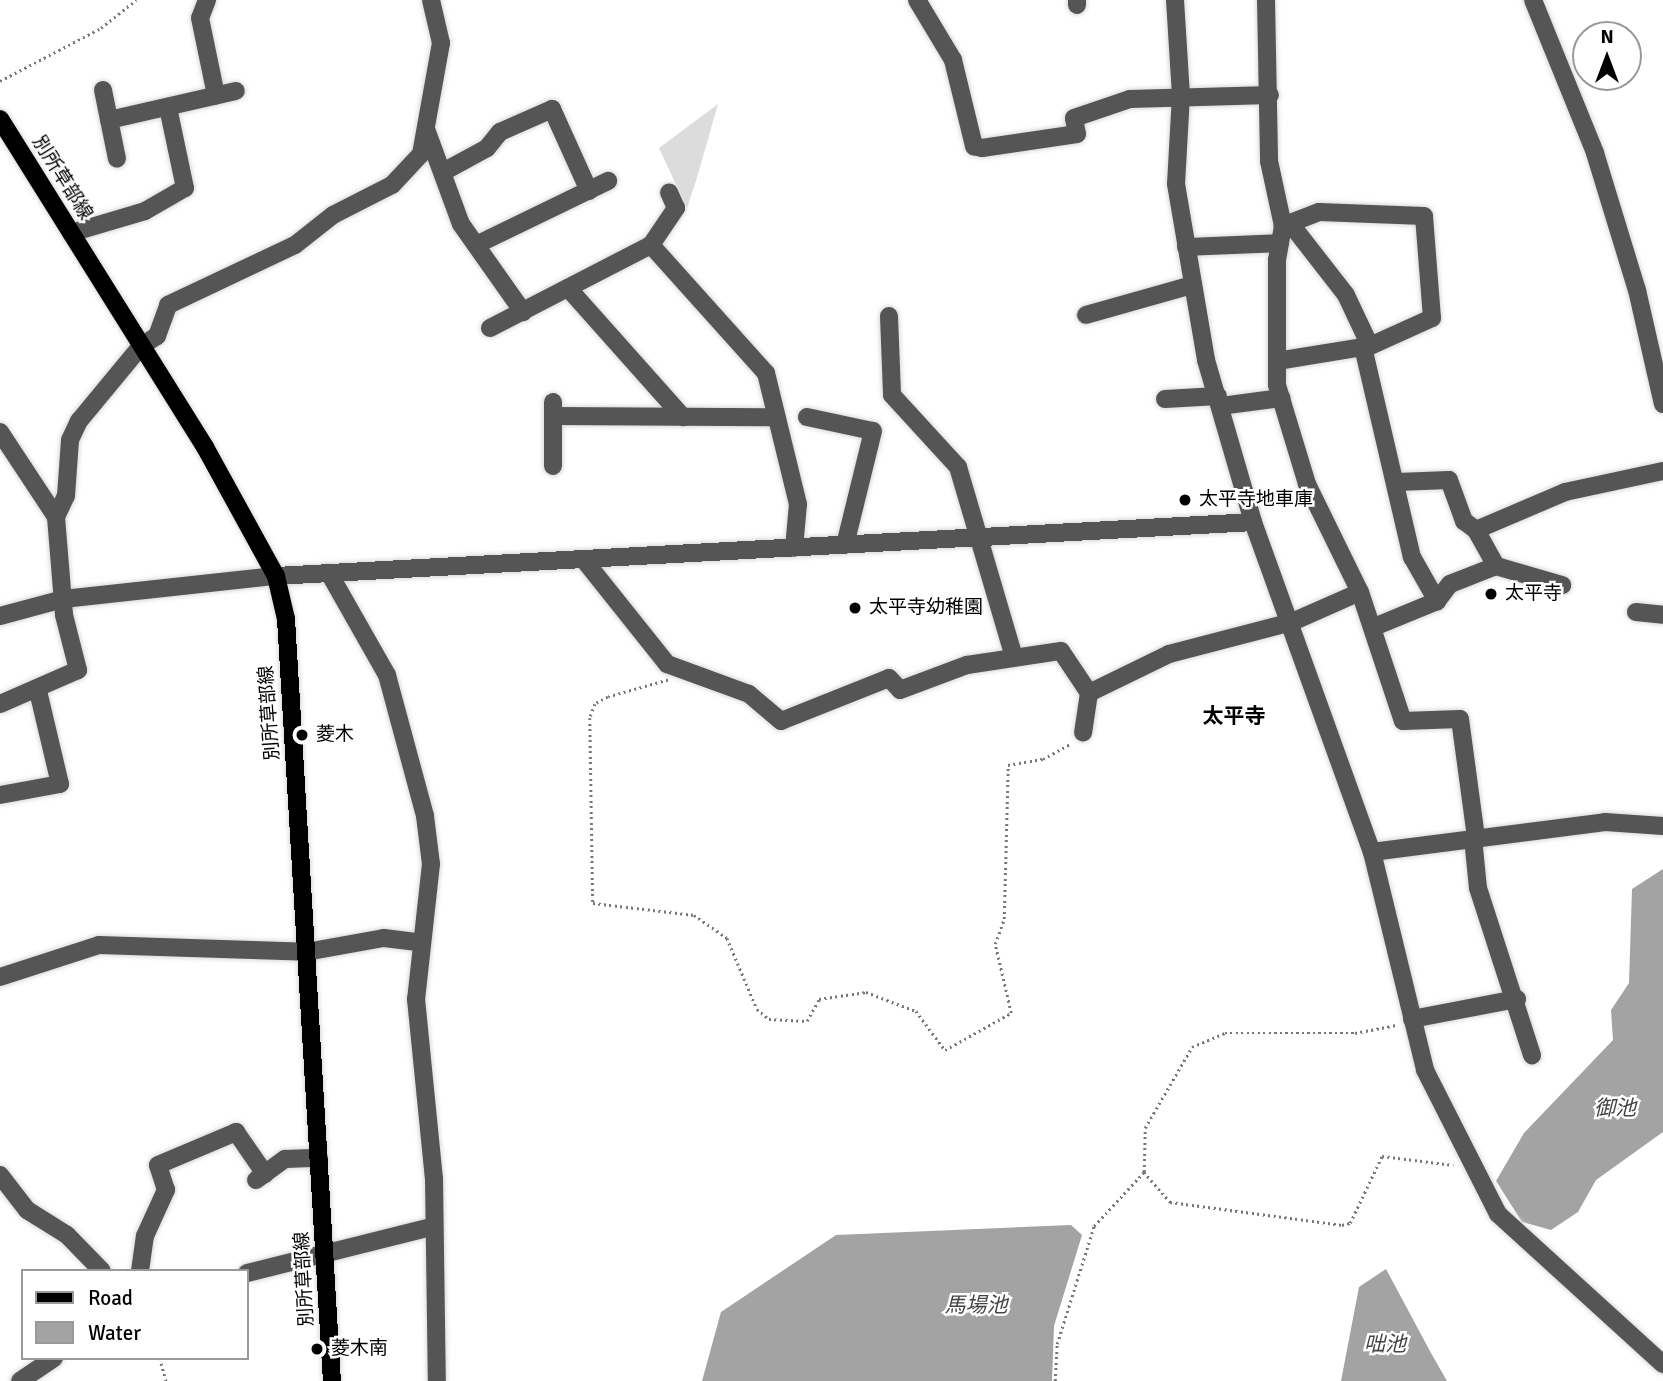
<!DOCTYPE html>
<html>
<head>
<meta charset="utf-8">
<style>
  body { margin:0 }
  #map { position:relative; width:1663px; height:1381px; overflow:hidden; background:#fff; font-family:Signika,"Noto Sans JP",sans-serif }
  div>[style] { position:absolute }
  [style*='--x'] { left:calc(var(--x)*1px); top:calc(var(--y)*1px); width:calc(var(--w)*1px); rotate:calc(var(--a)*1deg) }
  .green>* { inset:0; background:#dcdcdc }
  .water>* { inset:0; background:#a3a3a3 }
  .path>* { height:2.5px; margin-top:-1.25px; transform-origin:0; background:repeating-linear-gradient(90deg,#777 0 2px,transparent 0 5.5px) }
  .roads { filter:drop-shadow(0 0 2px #dbdbdb) drop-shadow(0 0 2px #dbdbdb) }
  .minor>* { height:18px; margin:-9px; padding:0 9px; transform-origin:9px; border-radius:9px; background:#555 }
  .major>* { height:18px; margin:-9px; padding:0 9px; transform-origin:9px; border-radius:9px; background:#000 }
  .dots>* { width:19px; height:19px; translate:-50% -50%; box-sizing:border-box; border:4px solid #fff; border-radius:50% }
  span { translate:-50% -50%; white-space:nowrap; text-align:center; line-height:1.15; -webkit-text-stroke:5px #fff; paint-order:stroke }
  .street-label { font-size:19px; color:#000 }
  .poi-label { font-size:19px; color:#000 }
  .left { translate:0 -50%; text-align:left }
  .neighbourhood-label { font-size:21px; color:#000; font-weight:700 }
  .water-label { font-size:21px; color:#444; font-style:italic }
  .legend { position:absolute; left:21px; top:1269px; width:228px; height:91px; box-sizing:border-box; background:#fff; border:2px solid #999; margin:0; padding:9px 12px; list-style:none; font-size:21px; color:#000 }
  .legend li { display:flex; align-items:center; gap:14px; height:35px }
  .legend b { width:35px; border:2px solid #999 }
  .north { position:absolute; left:1572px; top:21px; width:70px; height:70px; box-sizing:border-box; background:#fff; border:2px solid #999; border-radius:50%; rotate:0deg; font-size:19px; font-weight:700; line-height:28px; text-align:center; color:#000 }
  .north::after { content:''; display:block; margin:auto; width:24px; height:32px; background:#000; clip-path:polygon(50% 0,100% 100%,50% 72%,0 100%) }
</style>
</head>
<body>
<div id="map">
  <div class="green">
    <div style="clip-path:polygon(718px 104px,696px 181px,687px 208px,659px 148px)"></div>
  </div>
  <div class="water">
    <div style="clip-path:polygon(1663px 869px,1663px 1132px,1596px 1180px,1578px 1212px,1551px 1230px,1522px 1222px,1496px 1181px,1524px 1133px,1613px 1040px,1611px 1010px,1629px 983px,1632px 889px)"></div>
    <div style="clip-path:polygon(1071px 1225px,1082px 1235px,1054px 1326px,1052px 1381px,702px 1381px,721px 1312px,836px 1235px)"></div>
    <div style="clip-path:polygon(1386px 1269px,1431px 1353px,1447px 1381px,1341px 1381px,1359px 1287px)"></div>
  </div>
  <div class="path">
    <div style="--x:0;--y:81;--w:114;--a:-27.7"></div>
    <div style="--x:101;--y:28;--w:45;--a:-38.7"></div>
    <div style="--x:668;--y:680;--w:62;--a:164.2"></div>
    <div style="--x:608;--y:697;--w:15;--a:152"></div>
    <div style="--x:595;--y:704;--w:15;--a:110"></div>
    <div style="--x:590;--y:718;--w:185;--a:89.1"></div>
    <div style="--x:593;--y:903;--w:102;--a:6.8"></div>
    <div style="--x:694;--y:915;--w:40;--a:34.9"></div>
    <div style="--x:727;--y:938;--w:77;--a:67.1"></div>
    <div style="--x:757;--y:1009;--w:16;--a:40"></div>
    <div style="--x:769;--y:1019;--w:38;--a:3"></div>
    <div style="--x:807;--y:1021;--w:25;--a:-61"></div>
    <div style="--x:819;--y:999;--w:48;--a:-8.5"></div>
    <div style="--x:866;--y:992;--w:53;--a:20.8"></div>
    <div style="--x:916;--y:1011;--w:49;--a:53.4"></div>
    <div style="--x:945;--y:1050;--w:76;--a:-29.3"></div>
    <div style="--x:1011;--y:1013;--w:71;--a:-103.1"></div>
    <div style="--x:995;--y:944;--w:27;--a:-70"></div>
    <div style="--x:1004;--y:919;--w:154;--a:-88.5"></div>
    <div style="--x:1008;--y:765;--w:36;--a:-10"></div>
    <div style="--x:1043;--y:759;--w:31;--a:-29"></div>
    <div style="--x:1144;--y:1172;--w:40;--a:49"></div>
    <div style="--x:1170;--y:1202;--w:174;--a:7.6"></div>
    <div style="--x:1342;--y:1225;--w:8;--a:-14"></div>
    <div style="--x:1350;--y:1223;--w:74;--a:-64.5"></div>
    <div style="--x:1382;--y:1156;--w:72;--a:7.2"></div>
    <div style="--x:160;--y:1358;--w:24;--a:75"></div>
    <div style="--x:1055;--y:1381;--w:37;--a:-87"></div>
    <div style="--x:1057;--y:1344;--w:124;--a:-72.6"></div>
    <div style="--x:1094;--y:1226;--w:74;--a:-47.2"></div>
    <div style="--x:1144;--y:1172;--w:44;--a:-88.7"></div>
    <div style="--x:1145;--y:1128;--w:94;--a:-59.9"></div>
    <div style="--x:1192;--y:1047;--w:36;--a:-23"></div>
    <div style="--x:1225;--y:1033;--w:130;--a:0"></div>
    <div style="--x:1355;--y:1033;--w:42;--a:-11"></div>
  </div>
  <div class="roads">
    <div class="minor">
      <div style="--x:207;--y:0;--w:19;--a:111"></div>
      <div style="--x:200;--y:18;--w:79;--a:78.3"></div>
      <div style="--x:917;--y:0;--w:70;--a:59"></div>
      <div style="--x:953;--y:60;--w:89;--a:76.3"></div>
      <div style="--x:974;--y:146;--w:8;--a:14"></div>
      <div style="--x:982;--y:148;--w:96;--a:-8.4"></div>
      <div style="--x:1077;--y:134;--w:16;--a:-101"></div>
      <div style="--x:1074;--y:118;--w:59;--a:-18.7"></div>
      <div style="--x:1130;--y:99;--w:140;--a:-1.6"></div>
      <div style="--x:1077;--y:0;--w:5;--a:90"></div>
      <div style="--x:1175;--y:0;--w:95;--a:86.4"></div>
      <div style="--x:1181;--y:95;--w:89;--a:93.2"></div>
      <div style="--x:1176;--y:184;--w:179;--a:80.3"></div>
      <div style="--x:1206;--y:360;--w:169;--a:73.8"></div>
      <div style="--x:1253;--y:522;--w:351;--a:70.2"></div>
      <div style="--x:1372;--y:852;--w:224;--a:76.3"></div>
      <div style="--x:1425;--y:1070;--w:161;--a:63.1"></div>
      <div style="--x:1498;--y:1214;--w:223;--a:42.3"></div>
      <div style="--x:1266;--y:0;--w:161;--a:88.9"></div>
      <div style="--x:1269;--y:161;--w:66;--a:77.8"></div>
      <div style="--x:1283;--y:226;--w:35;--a:100"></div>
      <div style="--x:1277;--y:260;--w:125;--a:90"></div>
      <div style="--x:1277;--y:385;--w:103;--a:73.1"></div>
      <div style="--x:1307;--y:484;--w:120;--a:63.9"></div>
      <div style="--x:1360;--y:592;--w:136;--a:71.6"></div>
      <div style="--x:1403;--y:721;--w:57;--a:-2"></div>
      <div style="--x:1460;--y:719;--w:120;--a:82.3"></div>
      <div style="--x:1533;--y:0;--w:165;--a:67.9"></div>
      <div style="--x:1595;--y:153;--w:143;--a:73"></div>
      <div style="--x:1637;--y:290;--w:117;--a:77.2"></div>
      <div style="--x:103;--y:90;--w:70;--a:78.5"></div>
      <div style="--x:109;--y:120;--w:130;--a:-12.9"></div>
      <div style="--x:426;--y:129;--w:101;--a:69.8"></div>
      <div style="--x:461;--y:224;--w:108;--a:54.8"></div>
      <div style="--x:443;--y:172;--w:50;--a:-28.6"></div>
      <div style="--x:487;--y:148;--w:21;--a:-51"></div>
      <div style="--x:500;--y:132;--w:57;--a:-23.9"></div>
      <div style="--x:552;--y:109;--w:90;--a:65.7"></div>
      <div style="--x:1290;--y:223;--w:91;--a:52.1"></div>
      <div style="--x:1346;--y:295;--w:56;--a:64.8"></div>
      <div style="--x:71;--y:233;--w:77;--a:-16.6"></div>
      <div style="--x:145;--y:211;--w:46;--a:-29.9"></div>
      <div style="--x:185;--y:188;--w:83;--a:-101.9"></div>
      <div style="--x:476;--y:245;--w:147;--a:-25.9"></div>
      <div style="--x:651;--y:245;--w:172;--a:48.1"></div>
      <div style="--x:766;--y:373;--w:135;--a:76.3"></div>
      <div style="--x:798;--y:504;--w:44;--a:95.2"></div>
      <div style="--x:1186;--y:247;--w:94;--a:-2.4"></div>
      <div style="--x:568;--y:288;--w:173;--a:48.3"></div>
      <div style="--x:1086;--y:315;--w:110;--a:-15.8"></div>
      <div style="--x:889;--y:316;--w:79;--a:87.8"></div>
      <div style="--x:892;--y:395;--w:98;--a:47.5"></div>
      <div style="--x:958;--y:467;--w:198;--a:73.6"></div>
      <div style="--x:490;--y:328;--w:181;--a:-27.3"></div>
      <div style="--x:651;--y:245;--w:45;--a:-56"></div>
      <div style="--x:676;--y:208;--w:17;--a:-114"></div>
      <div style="--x:1363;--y:347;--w:216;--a:76.9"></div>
      <div style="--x:1412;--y:557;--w:51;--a:60.4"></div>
      <div style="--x:1277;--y:361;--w:94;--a:-9.2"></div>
      <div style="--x:1370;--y:346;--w:68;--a:-24.3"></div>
      <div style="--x:1432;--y:318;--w:102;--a:-94.5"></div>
      <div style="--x:1424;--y:216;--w:105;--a:-177.8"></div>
      <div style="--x:1319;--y:212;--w:39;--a:159"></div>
      <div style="--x:1165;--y:399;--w:53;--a:-3.2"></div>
      <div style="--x:553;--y:402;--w:64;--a:90"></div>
      <div style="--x:1221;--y:406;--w:61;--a:-7.6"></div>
      <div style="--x:553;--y:416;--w:218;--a:0.3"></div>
      <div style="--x:807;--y:417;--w:67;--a:12"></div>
      <div style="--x:873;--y:431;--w:117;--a:103.8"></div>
      <div style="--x:0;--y:432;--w:102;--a:56.6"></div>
      <div style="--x:56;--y:517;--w:98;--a:85.3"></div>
      <div style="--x:64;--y:615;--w:57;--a:75.7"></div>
      <div style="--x:78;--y:670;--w:85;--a:156.4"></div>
      <div style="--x:1397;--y:482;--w:52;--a:-2.2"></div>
      <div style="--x:1449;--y:480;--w:44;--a:69.9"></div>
      <div style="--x:1464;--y:521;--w:15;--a:37"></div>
      <div style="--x:1476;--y:530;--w:41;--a:60.9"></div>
      <div style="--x:56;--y:517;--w:23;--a:-65"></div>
      <div style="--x:66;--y:496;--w:56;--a:-85.9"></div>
      <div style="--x:70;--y:440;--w:21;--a:-65"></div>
      <div style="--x:79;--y:421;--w:97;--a:-50.4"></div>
      <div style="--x:141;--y:346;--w:19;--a:-32"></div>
      <div style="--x:157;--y:336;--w:33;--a:-70"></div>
      <div style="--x:168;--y:305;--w:140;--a:-25.3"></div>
      <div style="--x:295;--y:245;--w:48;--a:-38.3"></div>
      <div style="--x:333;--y:215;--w:66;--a:-27"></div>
      <div style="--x:392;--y:185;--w:42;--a:-46.9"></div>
      <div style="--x:421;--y:154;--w:113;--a:-79.8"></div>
      <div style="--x:441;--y:43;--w:44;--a:-103.1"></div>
      <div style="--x:1476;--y:530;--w:97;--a:-23.1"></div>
      <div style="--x:1565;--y:492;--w:100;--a:-12.1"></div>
      <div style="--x:584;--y:560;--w:133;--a:51.4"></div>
      <div style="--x:667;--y:664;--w:87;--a:20.1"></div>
      <div style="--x:749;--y:694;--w:42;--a:40.2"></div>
      <div style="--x:781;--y:721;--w:116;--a:-21.7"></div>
      <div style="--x:889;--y:678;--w:16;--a:47"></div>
      <div style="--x:900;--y:690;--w:72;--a:-20.5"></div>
      <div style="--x:967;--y:665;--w:95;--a:-8.5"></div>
      <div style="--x:1061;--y:651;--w:50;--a:56.3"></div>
      <div style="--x:1089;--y:693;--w:40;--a:98.5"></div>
      <div style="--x:329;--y:573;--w:117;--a:60.4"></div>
      <div style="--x:387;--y:675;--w:146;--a:74.9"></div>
      <div style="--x:425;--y:816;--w:48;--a:82.9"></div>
      <div style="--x:431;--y:864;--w:136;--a:96.3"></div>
      <div style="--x:416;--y:999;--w:180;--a:84.3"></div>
      <div style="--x:434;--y:1178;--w:203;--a:89.2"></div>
      <div style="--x:1636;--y:612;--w:27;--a:6"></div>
      <div style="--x:0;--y:616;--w:65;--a:-15.1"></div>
      <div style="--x:63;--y:599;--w:214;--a:-6.2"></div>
      <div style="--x:276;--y:576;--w:978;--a:-3.16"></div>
      <div style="--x:1374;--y:627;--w:68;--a:-22.4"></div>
      <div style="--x:1437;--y:601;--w:21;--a:-53"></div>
      <div style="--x:1450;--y:584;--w:49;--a:-21.4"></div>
      <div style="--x:1496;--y:566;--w:69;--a:16.1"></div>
      <div style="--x:1089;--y:693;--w:89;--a:-26"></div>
      <div style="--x:1169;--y:654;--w:127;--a:-14.6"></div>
      <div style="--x:1292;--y:622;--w:74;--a:-23.8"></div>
      <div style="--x:0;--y:795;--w:61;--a:-10.4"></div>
      <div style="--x:60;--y:784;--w:96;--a:-103.3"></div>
      <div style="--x:1473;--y:838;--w:50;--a:84.3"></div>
      <div style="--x:1478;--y:888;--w:176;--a:72.1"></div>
      <div style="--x:1372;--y:852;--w:235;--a:-7.3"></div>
      <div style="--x:1605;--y:822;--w:58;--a:3.9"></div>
      <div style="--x:0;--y:977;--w:104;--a:-17.9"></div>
      <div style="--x:99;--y:945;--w:207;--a:1.9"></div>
      <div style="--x:306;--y:952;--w:79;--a:-10.2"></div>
      <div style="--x:384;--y:938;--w:38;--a:7"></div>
      <div style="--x:1412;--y:1019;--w:107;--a:-10.8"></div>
      <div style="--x:0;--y:1175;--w:44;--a:52.4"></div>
      <div style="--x:27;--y:1210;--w:47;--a:32"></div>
      <div style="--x:67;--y:1235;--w:50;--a:45.8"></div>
      <div style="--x:256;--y:1180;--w:36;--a:-36"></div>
      <div style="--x:285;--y:1159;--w:34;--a:-2"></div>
      <div style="--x:140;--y:1271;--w:35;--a:-82"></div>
      <div style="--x:145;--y:1236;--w:51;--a:-65.5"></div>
      <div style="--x:166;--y:1190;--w:26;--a:-108"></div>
      <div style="--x:158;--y:1165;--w:85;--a:-22.9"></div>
      <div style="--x:236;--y:1132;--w:51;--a:55.4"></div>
      <div style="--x:247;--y:1273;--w:190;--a:-14"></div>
      <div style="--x:20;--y:1381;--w:41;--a:-34.1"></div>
    </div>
    <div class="major">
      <div style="--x:0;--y:119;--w:387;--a:58"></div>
      <div style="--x:205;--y:447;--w:147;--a:61.2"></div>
      <div style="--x:276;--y:576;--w:44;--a:76.9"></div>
      <div style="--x:286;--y:619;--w:763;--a:86.55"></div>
    </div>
  </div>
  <div class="dots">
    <div style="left:1185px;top:500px;background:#000"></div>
    <div style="left:1491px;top:594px;background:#000"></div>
    <div style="left:855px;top:608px;background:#000"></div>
    <div style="left:302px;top:735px;background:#000"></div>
    <div style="left:317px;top:1349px;background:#000"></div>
  </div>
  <div class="street-label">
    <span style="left:62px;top:178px;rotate:58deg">別所草部線</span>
    <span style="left:270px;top:713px;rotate:-94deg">別所草部線</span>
    <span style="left:305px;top:1279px;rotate:-93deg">別所草部線</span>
  </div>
  <div class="poi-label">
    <span class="left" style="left:1199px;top:500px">太平寺地車庫</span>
    <span class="left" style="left:1505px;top:594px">太平寺</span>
    <span class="left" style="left:869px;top:608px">太平寺幼稚園</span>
    <span class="left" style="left:316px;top:735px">菱木</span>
    <span class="left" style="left:331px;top:1349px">菱木南</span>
  </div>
  <div class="neighbourhood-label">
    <span style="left:1234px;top:716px">太平寺</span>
  </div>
  <div class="water-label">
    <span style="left:1615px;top:1108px">御池</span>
    <span style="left:976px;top:1305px">馬場池</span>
    <span style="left:1385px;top:1344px">咄池</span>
  </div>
  <ul class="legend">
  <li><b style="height:9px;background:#000"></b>Road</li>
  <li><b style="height:19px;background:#a3a3a3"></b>Water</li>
  </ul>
  <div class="north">N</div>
</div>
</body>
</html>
